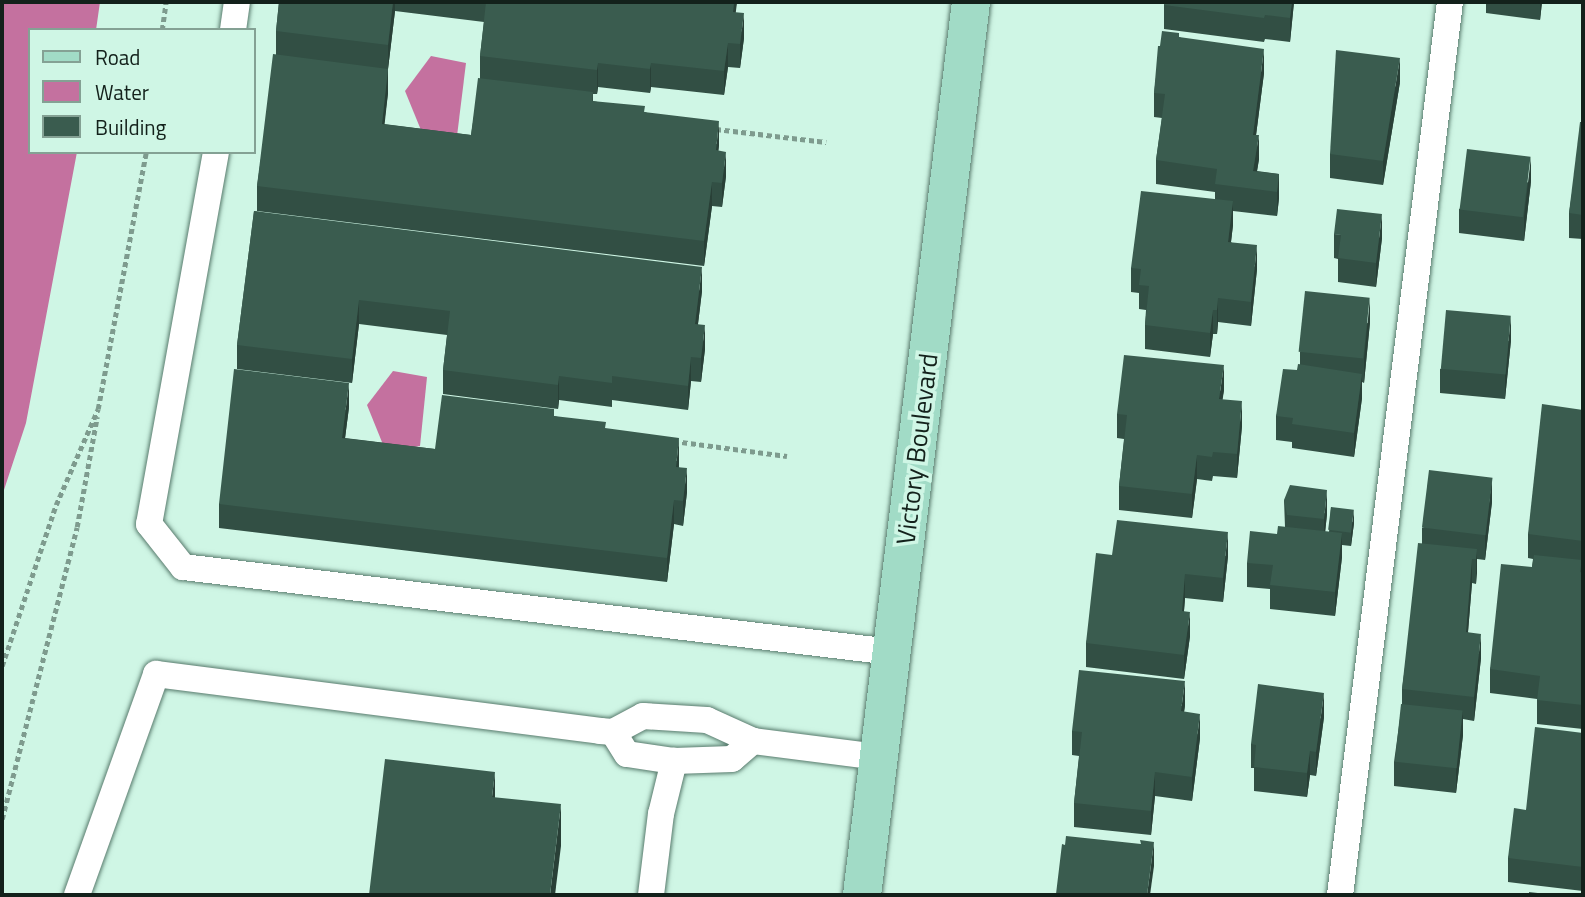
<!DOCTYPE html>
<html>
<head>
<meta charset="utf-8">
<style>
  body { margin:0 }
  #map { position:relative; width:1585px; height:897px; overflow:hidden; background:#cff6e5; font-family:"Titillium Web",sans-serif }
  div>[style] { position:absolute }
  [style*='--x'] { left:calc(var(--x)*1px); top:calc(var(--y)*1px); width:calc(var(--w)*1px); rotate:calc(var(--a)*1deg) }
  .water>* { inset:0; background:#c4719f }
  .path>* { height:4.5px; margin-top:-2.25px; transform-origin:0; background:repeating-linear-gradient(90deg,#7e9b8e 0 5px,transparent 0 8.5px) }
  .roads { filter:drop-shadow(0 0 2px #587b6d) drop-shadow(0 0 2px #587b6d) }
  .lane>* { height:26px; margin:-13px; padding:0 13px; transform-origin:13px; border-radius:13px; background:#fff }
  .primary>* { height:38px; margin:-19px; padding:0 19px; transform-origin:19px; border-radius:19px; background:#a1dbc6 }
  .wall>* { inset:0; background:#324f44 }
  .shaded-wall>* { inset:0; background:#294037 }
  .building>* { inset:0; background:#3a5c4f; transform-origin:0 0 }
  span { translate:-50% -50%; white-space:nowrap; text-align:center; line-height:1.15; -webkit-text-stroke:7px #cff6e5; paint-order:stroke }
  .street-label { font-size:26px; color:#13211b }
  .frame { position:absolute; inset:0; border:4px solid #13211b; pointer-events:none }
  .legend { position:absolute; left:28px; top:28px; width:228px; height:126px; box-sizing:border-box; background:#cff6e5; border:2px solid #84a194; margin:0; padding:9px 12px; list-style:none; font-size:21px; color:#13211b }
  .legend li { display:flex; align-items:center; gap:14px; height:35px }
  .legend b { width:35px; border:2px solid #84a194 }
</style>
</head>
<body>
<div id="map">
  <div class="water">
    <div style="clip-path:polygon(2px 2px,100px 2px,96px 30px,30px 30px,30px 152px,77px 152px,26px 423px,2px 496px)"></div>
    <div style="clip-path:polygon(431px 56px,466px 63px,457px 136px,423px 135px,405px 91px)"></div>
    <div style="clip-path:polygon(393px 371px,427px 377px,420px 446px,386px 452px,367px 405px)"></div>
  </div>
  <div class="path">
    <div style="--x:162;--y:30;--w:28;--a:-82"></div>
    <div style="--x:716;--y:129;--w:111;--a:6.7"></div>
    <div style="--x:674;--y:441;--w:114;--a:7.6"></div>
    <div style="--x:2;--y:666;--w:170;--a:-71.5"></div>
    <div style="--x:56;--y:505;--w:105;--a:-66.4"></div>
    <div style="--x:98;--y:409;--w:261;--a:-79.4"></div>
    <div style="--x:2;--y:819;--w:301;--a:-75.6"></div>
    <div style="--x:77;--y:527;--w:112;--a:-79.7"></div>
  </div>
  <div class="roads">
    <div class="lane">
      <div style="--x:233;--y:30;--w:28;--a:-82"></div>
      <div style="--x:216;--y:152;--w:378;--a:100.2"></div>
      <div style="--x:149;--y:524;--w:55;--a:51.7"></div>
      <div style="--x:183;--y:567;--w:714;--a:6.84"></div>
      <div style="--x:613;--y:732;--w:26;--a:58"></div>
      <div style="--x:627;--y:754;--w:48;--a:8.5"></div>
      <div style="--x:674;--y:761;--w:58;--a:-2"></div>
      <div style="--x:732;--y:759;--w:28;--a:-41"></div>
      <div style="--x:77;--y:895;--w:235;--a:-70.3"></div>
      <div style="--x:156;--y:674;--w:448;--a:7.3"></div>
      <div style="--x:600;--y:731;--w:13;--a:4"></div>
      <div style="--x:613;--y:732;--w:34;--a:-28"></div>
      <div style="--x:643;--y:716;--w:64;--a:3.6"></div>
      <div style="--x:707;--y:720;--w:51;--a:24.5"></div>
      <div style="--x:753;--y:741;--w:126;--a:7.3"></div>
      <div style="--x:651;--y:895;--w:82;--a:-83"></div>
      <div style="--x:661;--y:814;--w:55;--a:-76.2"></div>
      <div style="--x:1340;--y:895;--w:900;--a:-82.98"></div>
    </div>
    <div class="primary">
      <div style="--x:862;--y:895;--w:900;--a:-83.04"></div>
    </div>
  </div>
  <div class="wall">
    <div style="clip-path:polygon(evenodd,279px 2px,737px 2px,735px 12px,744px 38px,740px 68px,728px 67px,724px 95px,651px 87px,650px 93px,598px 87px,597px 94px,593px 94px,593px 101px,645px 112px,719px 145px,718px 151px,726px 176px,722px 207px,712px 206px,704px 266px,257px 211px,257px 186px,276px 55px,276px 31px,279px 2px,395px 11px,484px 22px,480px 56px,480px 78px,471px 135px,384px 124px,388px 93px,388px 69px,395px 11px)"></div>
    <div style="clip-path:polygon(1164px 2px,1294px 2px,1290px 42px,1265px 39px,1264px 42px,1164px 29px)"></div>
    <div style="clip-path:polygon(1486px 2px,1542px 2px,1540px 20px,1486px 13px)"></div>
    <div style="clip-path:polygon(1179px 37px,1264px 73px,1256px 135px,1259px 159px,1257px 171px,1279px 174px,1279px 198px,1277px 216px,1233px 211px,1233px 225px,1231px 242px,1257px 269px,1251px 326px,1218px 322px,1217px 334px,1213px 334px,1210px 357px,1145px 349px,1145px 325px,1146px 310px,1139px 309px,1139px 293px,1131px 292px,1131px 268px,1215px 199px,1215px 192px,1156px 184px,1156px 160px,1162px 118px,1154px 117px,1154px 93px,1160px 46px)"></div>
    <div style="clip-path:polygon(1400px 82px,1383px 185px,1330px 178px,1330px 154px)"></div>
    <div style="clip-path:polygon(1583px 122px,1583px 239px,1569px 238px,1569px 213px)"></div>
    <div style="clip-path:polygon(1531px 181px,1524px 241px,1459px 233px,1459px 209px)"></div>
    <div style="clip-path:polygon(254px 211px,702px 291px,698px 324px,705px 349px,701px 382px,691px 381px,688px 410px,612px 400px,612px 407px,559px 400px,558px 409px,443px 394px,443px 370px,447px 335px,359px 324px,352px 383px,237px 369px,237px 345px)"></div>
    <div style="clip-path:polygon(1334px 234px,1382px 238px,1376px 287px,1338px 282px,1338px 259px,1334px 258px)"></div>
    <div style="clip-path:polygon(1370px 322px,1364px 383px,1362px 382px,1362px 398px,1354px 457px,1292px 448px,1292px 442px,1276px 440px,1276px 416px,1300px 364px,1300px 352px)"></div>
    <div style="clip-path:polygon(1511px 340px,1505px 399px,1440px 393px,1440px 369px)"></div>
    <div style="clip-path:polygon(1224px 390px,1222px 400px,1242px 426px,1237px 478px,1213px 476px,1212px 481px,1197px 479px,1192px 518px,1119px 510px,1119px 486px,1124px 439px,1117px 438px,1117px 414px)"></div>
    <div style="clip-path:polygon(349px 407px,345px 438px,435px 449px,554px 416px,606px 429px,679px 462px,679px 467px,687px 492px,683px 526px,674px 524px,667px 582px,219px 528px,219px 504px)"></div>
    <div style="clip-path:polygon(1583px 410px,1583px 566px,1582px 565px,1582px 572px,1583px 573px,1583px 729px,1537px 724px,1537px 699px,1490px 693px,1490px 669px,1532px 567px,1533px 559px,1528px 558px,1528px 534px)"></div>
    <div style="clip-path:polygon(1284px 500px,1327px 514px,1325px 532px,1329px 532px,1331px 507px,1354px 523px,1351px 546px,1342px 545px,1342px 557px,1335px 616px,1270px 609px,1270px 589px,1247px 587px,1247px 563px,1285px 527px)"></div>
    <div style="clip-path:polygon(1492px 502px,1485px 560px,1477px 559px,1476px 584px,1472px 583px,1468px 632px,1481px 658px,1474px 721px,1463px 719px,1463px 735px,1456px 793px,1394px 786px,1394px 762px,1402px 704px,1402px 689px,1422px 543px,1422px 528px)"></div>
    <div style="clip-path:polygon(1112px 555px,1228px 556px,1223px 602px,1185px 598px,1184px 611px,1190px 636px,1184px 679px,1086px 667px,1086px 643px)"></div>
    <div style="clip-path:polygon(1185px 705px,1184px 712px,1200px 738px,1192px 801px,1155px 796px,1151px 835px,1074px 827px,1074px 803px,1079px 756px,1072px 755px,1072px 731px)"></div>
    <div style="clip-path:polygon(1324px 717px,1316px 776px,1310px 775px,1307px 797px,1254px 791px,1254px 768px,1251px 768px,1251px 744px)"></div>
    <div style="clip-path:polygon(1583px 733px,1583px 891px,1508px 882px,1508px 858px,1526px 810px)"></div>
  </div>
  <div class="shaded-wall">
    <div style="clip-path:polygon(393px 2px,395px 2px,395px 11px,388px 69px,388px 93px,382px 148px,382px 124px,388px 69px,388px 45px)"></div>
    <div style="clip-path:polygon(734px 2px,737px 2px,733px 36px,733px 12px)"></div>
    <div style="clip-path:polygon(1292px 2px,1294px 2px,1290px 42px,1290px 18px)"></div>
    <div style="clip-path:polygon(1540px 2px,1542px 2px,1540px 20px)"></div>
    <div style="clip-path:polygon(744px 13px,744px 38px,740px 68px,740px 44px)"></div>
    <div style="clip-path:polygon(728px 43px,728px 67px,724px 95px,724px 71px)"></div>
    <div style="clip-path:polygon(1264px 49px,1264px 73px,1253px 159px,1253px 135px)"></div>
    <div style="clip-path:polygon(1400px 58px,1400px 82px,1383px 185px,1383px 161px)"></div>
    <div style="clip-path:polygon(598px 63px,598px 87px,597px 94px,597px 70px)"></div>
    <div style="clip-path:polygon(651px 63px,651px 87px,650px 93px,650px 69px)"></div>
    <div style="clip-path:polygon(719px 121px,719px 145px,716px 175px,716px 150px)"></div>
    <div style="clip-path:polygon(1259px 135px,1259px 159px,1254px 189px,1253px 171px)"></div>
    <div style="clip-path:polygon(726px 152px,726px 176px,722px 207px,722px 183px)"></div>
    <div style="clip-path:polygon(1531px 157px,1531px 181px,1524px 241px,1524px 217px)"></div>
    <div style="clip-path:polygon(1279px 174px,1279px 198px,1277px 216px,1277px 192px)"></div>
    <div style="clip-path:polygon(712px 182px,712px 206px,704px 266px,704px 241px)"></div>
    <div style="clip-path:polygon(1233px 201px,1233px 225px,1228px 266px,1228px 242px)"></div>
    <div style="clip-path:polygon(1382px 214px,1382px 238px,1376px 287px,1376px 263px)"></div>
    <div style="clip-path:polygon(1257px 245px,1257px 269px,1251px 326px,1251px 302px)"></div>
    <div style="clip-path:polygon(702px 267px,702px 291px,695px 348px,695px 324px)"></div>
    <div style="clip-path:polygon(1218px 298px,1218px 322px,1217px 334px,1217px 310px)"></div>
    <div style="clip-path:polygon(1370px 298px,1370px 322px,1364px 383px,1364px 359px)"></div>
    <div style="clip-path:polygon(359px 300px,359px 324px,352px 383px,352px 359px)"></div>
    <div style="clip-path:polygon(1213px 310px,1213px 334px,1210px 357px,1210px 333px)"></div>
    <div style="clip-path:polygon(1511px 316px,1511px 340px,1505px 399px,1505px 375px)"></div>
    <div style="clip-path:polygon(705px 325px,705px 349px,701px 382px,701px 358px)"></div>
    <div style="clip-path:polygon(691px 357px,691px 381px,688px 410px,688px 386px)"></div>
    <div style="clip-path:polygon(1224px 365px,1224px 390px,1219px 424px,1219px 399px)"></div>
    <div style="clip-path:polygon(1362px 374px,1362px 398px,1354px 457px,1354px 433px)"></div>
    <div style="clip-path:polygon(559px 376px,559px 400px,558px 409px,558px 385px)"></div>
    <div style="clip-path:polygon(349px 383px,349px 407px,342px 462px,342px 438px)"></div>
    <div style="clip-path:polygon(1242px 401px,1242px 426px,1237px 478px,1237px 454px)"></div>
    <div style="clip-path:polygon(679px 438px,679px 462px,676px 491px,676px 467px)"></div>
    <div style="clip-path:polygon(1197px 455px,1197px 479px,1192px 518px,1192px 494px)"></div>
    <div style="clip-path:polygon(687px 468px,687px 492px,683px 526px,683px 501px)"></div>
    <div style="clip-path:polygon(1492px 478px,1492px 502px,1485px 560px,1485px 536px)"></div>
    <div style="clip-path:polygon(1327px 490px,1327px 514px,1324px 543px,1324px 519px)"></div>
    <div style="clip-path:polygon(674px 500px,674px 524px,667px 582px,667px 558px)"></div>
    <div style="clip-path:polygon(1354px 510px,1354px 523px,1351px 546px,1351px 533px)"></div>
    <div style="clip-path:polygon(1228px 532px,1228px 556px,1223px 602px,1223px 578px)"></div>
    <div style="clip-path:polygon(1342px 533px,1342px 557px,1335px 616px,1335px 592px)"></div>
    <div style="clip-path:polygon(1477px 549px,1477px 573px,1476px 584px,1476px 559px)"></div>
    <div style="clip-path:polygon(1472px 559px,1472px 583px,1466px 656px,1466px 632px)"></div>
    <div style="clip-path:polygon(1185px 574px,1185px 598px,1182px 635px,1182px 611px)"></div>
    <div style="clip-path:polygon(1190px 612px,1190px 636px,1184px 679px,1184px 655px)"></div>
    <div style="clip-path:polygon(1481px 634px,1481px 658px,1474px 721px,1474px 697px)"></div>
    <div style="clip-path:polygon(1185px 681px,1185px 705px,1181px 735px,1181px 711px)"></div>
    <div style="clip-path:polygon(1324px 693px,1324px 717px,1316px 776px,1316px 752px)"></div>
    <div style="clip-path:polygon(1463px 710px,1463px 735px,1456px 793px,1456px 769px)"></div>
    <div style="clip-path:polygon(1200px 714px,1200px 738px,1192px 801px,1192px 777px)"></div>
    <div style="clip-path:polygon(1310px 751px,1310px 775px,1307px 797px,1307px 773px)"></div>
    <div style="clip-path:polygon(495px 772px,495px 813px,492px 797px)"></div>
    <div style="clip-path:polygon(1155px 772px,1155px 796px,1151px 835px,1151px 811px)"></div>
    <div style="clip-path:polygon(561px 804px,561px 846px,555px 895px,550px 895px)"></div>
    <div style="clip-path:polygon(1154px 842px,1154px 866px,1150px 895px,1147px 895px)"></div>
  </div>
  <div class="building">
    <div style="clip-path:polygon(279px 2px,393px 2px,388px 45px,276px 31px)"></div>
    <div style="clip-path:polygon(486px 2px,734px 2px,733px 12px,744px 13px,740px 44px,728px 43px,724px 71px,651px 63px,650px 69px,598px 63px,597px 70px,480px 56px)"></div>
    <div style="clip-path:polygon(1164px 2px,1292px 2px,1290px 18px,1265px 15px,1264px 18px,1164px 5px)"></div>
    <div style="clip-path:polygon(1162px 31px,1179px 33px,1179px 37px,1264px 49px,1253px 135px,1259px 135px,1253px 171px,1279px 174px,1277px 192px,1215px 184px,1217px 169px,1156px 160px,1165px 94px,1154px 93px,1158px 46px,1160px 46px)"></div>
    <div style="clip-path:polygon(1336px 50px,1400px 58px,1383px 161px,1330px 154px)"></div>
    <div style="clip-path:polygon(273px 54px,388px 69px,382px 124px,471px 135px,478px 78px,593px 92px,592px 101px,645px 106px,644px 112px,719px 121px,716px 150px,726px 152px,722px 183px,712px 182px,704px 241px,257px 186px)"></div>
    <div style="clip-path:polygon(1580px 122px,1583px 122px,1583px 215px,1569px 213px)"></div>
    <div style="left:1467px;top:149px;width:64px;height:61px;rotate:7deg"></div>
    <div style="clip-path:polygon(1141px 191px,1233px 201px,1228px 242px,1257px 245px,1251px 302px,1218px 298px,1217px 310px,1213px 310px,1210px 333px,1145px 325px,1149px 286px,1139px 285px,1141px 269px,1131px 268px)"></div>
    <div style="clip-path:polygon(1337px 209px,1382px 214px,1376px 263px,1338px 258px,1341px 235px,1334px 234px)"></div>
    <div style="clip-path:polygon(254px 211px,702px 267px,695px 324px,705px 325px,701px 358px,691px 357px,688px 386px,612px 376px,612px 383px,559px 376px,558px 385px,443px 370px,450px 311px,359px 300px,352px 359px,237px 345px)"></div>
    <div style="left:1305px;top:291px;width:65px;height:61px;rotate:6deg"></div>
    <div style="left:1446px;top:310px;width:65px;height:59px;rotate:5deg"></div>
    <div style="clip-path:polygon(1124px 355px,1224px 365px,1219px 399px,1242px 401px,1237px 454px,1213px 452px,1212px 457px,1197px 455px,1192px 494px,1119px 486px,1127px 415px,1117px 414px)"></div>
    <div style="clip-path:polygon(1298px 364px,1362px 374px,1354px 433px,1292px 424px,1293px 418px,1276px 416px,1283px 369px,1297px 370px)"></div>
    <div style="clip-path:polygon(234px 369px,349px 383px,342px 438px,435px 449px,442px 395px,554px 409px,554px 416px,606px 422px,605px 428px,679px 438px,676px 467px,687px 468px,683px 501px,674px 500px,667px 558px,219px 504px)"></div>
    <div style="clip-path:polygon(1542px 404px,1583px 410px,1583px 541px,1528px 534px)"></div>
    <div style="left:1429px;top:470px;width:64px;height:58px;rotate:7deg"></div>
    <div style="clip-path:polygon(1290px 485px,1327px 490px,1324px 519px,1287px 515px,1284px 500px)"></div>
    <div style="left:1331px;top:507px;width:23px;height:23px;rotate:7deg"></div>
    <div style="clip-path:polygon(1117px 520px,1228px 532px,1223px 578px,1185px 574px,1182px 611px,1190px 612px,1184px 655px,1086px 643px,1096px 553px,1112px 555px)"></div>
    <div style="clip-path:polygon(1278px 526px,1342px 533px,1335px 592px,1270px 585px,1273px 565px,1247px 563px,1250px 531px,1277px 534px)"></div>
    <div style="clip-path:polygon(1418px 543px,1477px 549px,1476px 559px,1472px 559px,1466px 632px,1481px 634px,1474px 697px,1402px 689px)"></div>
    <div style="clip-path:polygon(1534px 555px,1582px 560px,1580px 572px,1583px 573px,1583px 705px,1537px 700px,1540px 676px,1490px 669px,1501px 564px,1532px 567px)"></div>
    <div style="clip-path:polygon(1079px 670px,1185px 681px,1181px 711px,1200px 714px,1192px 777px,1155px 772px,1151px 811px,1074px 803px,1082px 732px,1072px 731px)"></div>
    <div style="clip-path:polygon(1258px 684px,1324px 693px,1316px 752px,1310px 751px,1307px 773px,1254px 767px,1256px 745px,1251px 744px)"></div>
    <div style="left:1401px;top:704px;width:62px;height:58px;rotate:6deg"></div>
    <div style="clip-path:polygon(1535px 727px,1583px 733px,1583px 867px,1508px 858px,1514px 808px,1526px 810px)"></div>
    <div style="clip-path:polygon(385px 759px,495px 772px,492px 797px,561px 804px,550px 895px,369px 895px)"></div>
    <div style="clip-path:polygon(1066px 836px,1141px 844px,1140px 840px,1154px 842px,1147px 895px,1060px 895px,1056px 894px,1062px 844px,1065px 845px)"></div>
    <div style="clip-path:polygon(1529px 892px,1555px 895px,1529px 895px)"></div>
  </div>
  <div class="street-label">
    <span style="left:917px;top:449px;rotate:-83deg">Victory Boulevard</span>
  </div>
  <div class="frame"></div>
  <ul class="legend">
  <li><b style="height:9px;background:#a1dbc6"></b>Road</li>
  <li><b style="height:19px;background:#c4719f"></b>Water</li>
  <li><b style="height:19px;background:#3a5c4f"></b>Building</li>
  </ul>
</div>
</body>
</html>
